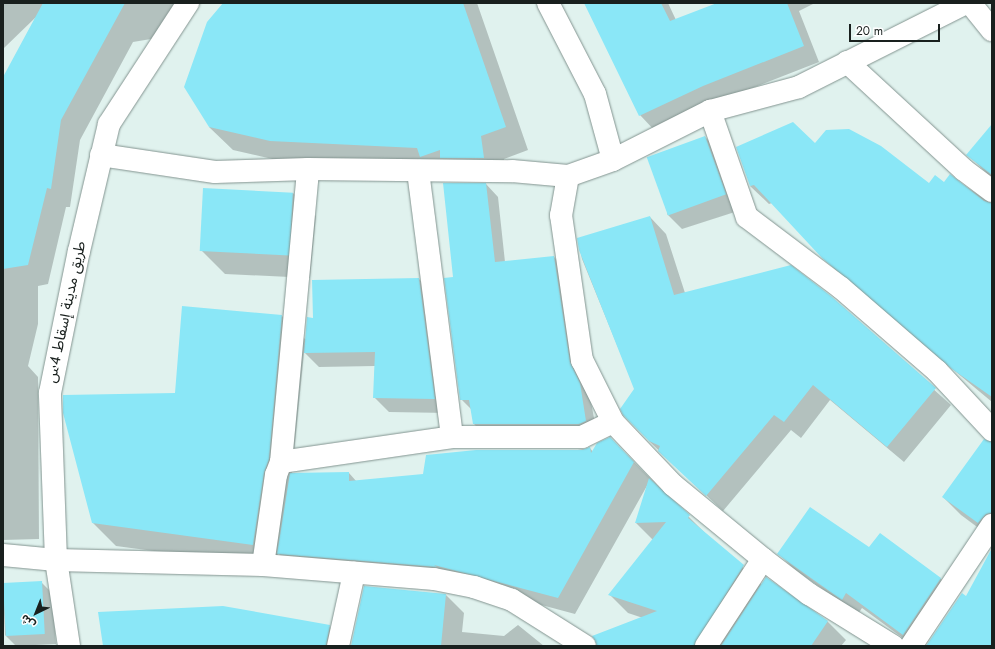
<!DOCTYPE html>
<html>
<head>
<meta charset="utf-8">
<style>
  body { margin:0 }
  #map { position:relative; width:995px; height:649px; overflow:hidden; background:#e0f2ee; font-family:Jost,"Noto Sans Arabic",sans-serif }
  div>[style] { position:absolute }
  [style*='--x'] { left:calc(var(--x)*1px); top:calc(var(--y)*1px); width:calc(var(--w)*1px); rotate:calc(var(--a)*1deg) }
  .shadow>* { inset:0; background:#0003 }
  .building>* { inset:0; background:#8ae7f7; transform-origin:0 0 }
  .roads { filter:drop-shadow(0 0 1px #839490) drop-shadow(0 0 1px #839490) }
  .street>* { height:22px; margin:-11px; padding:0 11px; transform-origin:11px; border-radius:11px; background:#fff }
  .secondary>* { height:22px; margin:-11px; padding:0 11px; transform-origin:11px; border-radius:11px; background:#fff }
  span { translate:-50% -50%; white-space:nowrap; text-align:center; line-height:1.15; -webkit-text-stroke:3.5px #fff; paint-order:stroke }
  .street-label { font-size:15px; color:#19201e }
  .frame { position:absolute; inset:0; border:4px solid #19201e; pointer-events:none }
  .north { position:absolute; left:16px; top:593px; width:40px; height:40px; -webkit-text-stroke:3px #fff; paint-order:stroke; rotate:223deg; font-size:11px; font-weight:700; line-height:16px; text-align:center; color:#19201e }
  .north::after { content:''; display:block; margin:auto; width:14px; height:18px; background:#19201e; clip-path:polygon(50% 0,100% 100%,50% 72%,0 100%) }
  .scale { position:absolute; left:849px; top:24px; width:91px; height:18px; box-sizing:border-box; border:2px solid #19201e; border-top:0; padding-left:5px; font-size:12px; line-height:14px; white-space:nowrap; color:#19201e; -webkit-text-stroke:3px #fff; paint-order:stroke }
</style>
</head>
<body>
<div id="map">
  <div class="shadow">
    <div style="clip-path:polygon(3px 3px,180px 3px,169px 36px,133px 42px,80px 140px,70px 207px,66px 207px,48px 284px,38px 286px,38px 324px,28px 366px,38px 377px,39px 539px,3px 540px,3px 79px,36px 17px,3px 49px)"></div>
    <div style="clip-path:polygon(225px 3px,477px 3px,528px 150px,504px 159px,506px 181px,294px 164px,233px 150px,209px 127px)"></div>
    <div style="clip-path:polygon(590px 3px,668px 3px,676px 20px,719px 3px,815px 3px,799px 11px,819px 62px,719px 101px,655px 131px,640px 115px)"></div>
    <div style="clip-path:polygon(992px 126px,992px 178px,968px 155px)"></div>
    <div style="clip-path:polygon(705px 137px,721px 152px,741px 210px,682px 229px,667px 214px)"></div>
    <div style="clip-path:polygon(815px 144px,929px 185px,944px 183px,950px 176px,992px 204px,992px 402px,841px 276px,772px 203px,769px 204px,750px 186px)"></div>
    <div style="clip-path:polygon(486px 184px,498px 197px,505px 262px,554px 257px,566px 269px,597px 434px,486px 436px,474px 424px,472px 410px,461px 399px,454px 278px)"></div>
    <div style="clip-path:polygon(293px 193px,316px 216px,310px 278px,225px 274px,202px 251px)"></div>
    <div style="clip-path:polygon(650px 217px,666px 234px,685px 293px,832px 298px,951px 405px,904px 462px,830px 400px,801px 438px,791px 430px,723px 511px,649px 441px,635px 389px,582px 259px,578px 239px)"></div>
    <div style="clip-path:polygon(419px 279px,433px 294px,448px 413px,389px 412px,374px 397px,375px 366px,319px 367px,304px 352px,292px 474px,349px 473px,357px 482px,424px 475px,590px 448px,593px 452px,627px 455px,707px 535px,762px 585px,827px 621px,846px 640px,841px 646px,598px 646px,643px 618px,628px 613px,610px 595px,653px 540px,636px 523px,648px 484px,575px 614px,449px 580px,295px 570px,278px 553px,276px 567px,116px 546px,93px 523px,176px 394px,282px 316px,306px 340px,314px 319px)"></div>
    <div style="clip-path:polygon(992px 443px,992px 538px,961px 515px,943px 497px)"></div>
    <div style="clip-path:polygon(880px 534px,941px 579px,956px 594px,907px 641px,862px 608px,858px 614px,794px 569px,779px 554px,869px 549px)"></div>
    <div style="clip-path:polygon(41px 582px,52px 593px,56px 644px,16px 646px,5px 635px,3px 584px)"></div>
    <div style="clip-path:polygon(446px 595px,464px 613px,462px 632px,504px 636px,518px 625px,544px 646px,352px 646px)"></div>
    <div style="clip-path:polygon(329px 626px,347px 646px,104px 646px)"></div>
  </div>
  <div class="building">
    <div style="clip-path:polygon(43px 3px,125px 3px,61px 120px,51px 189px,47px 188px,28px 265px,3px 269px,3px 77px)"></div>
    <div style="clip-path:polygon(223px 3px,463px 3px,506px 127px,481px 136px,484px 158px,440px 158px,440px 150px,420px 157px,417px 148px,270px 141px,209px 127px,184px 87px,207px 22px)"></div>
    <div style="clip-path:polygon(584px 3px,661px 3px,670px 21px,717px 3px,787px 3px,804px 46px,703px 86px,639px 116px)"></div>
    <div style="clip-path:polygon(793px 122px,815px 143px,826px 130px,849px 129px,881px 146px,929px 183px,935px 175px,944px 182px,950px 174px,984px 201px,992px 203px,992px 397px,952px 369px,822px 258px,754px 185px,750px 186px,736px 147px)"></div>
    <div style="clip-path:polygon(992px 124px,992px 175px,966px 155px)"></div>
    <div style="left:705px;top:136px;width:62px;height:62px;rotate:70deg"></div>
    <div style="clip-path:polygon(443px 183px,486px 183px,495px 262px,554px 256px,570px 362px,580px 383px,586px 421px,579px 424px,473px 424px,469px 400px,460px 400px,444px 278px,453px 277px)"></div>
    <div style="left:203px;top:188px;width:90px;height:63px;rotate:3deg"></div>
    <div style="clip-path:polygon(650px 216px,674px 295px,791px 265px,832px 297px,936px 388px,887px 447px,813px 385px,784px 422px,774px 415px,706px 496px,658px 451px,660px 446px,649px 441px,623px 415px,620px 409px,634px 389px,579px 250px,577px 238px)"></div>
    <div style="clip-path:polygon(419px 278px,435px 399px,373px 398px,375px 352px,304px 353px,307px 317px,313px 318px,312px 280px)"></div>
    <div style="clip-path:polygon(182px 306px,282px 315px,269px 459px,264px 473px,253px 545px,92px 523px,63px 413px,63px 395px,175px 393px)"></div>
    <div style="clip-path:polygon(610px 437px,634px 462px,558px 598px,434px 565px,437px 567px,277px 554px,290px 473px,349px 472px,349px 481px,423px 474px,426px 455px,476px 450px,582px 450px,590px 447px,591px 453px,597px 443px)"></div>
    <div style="clip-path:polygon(984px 439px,992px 442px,992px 513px,986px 514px,978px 523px,942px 497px)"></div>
    <div style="clip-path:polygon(649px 478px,690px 515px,688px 518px,744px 565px,694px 646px,597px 646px,592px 636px,657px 611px,608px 595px,666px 522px,635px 523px)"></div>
    <div style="clip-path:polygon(810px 507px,869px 547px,880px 533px,941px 578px,903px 635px,846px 593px,842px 600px,777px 554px)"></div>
    <div style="clip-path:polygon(992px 548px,992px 646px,926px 646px,962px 593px,966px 596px)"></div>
    <div style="clip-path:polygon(766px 577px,828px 621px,811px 646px,721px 646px)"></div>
    <div style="left:42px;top:581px;width:53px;height:39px;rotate:87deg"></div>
    <div style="clip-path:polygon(364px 586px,446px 594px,441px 646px,351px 646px)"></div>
    <div style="clip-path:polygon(223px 606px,330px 625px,326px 646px,103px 646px,98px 612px)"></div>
  </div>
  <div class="roads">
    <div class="street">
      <div style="--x:548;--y:3;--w:102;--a:62.7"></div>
      <div style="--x:595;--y:94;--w:68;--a:74.7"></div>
      <div style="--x:970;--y:3;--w:35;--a:51"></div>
      <div style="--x:847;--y:62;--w:159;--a:42.7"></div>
      <div style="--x:964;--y:170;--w:35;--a:37"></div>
      <div style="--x:710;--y:111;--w:112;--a:70.8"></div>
      <div style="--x:747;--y:217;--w:116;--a:37"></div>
      <div style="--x:840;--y:287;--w:128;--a:40.9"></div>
      <div style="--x:937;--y:371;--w:81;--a:47"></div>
      <div style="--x:101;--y:155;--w:115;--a:8.5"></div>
      <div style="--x:215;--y:172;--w:93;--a:-1.8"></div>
      <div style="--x:308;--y:169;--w:204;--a:0.6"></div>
      <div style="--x:512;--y:171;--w:56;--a:5.1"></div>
      <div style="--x:568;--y:176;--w:48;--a:-19.6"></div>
      <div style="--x:613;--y:160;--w:109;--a:-26.8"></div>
      <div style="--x:710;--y:111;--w:92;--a:-15.1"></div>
      <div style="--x:799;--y:87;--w:187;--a:-26.7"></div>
      <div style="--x:418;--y:171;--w:268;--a:82.7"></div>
      <div style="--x:568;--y:176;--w:40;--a:100"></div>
      <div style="--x:561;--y:215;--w:147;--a:81.8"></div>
      <div style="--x:582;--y:360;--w:69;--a:63.4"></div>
      <div style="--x:613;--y:422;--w:87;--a:46.4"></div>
      <div style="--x:673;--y:485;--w:117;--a:39.4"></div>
      <div style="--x:763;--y:559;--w:58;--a:37.3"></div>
      <div style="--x:809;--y:594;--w:99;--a:31.8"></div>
      <div style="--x:281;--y:462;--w:173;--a:-8.3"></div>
      <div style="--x:452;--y:437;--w:130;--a:0"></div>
      <div style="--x:582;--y:437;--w:34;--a:-26"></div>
      <div style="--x:3;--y:555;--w:53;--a:5.4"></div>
      <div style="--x:56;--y:560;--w:207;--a:1.4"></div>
      <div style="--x:263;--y:565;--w:172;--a:4.7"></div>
      <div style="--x:434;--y:579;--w:41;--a:11.3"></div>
      <div style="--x:474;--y:587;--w:40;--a:18.9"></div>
      <div style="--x:512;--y:600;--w:86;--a:32.2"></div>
      <div style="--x:263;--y:565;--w:91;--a:-81.8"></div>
      <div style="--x:276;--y:475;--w:14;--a:-69"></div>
      <div style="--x:281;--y:462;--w:294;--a:-84.7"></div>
      <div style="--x:338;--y:646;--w:75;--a:-77.6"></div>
      <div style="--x:706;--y:646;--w:104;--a:-56.8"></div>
      <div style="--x:911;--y:646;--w:146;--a:-56.2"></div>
    </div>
    <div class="secondary">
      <div style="--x:69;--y:646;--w:87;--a:-98.6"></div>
      <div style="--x:56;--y:560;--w:167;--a:-92.1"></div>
      <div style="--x:50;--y:393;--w:145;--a:-78.5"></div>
      <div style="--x:79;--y:251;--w:130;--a:-76.7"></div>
      <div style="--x:109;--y:124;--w:145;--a:-56.9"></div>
    </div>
  </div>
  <div class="street-label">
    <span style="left:66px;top:312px;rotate:-78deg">طريق مدينة إسقاط 4س</span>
  </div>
  <div class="frame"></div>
  <div class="north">ش</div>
  <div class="scale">20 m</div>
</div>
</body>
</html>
